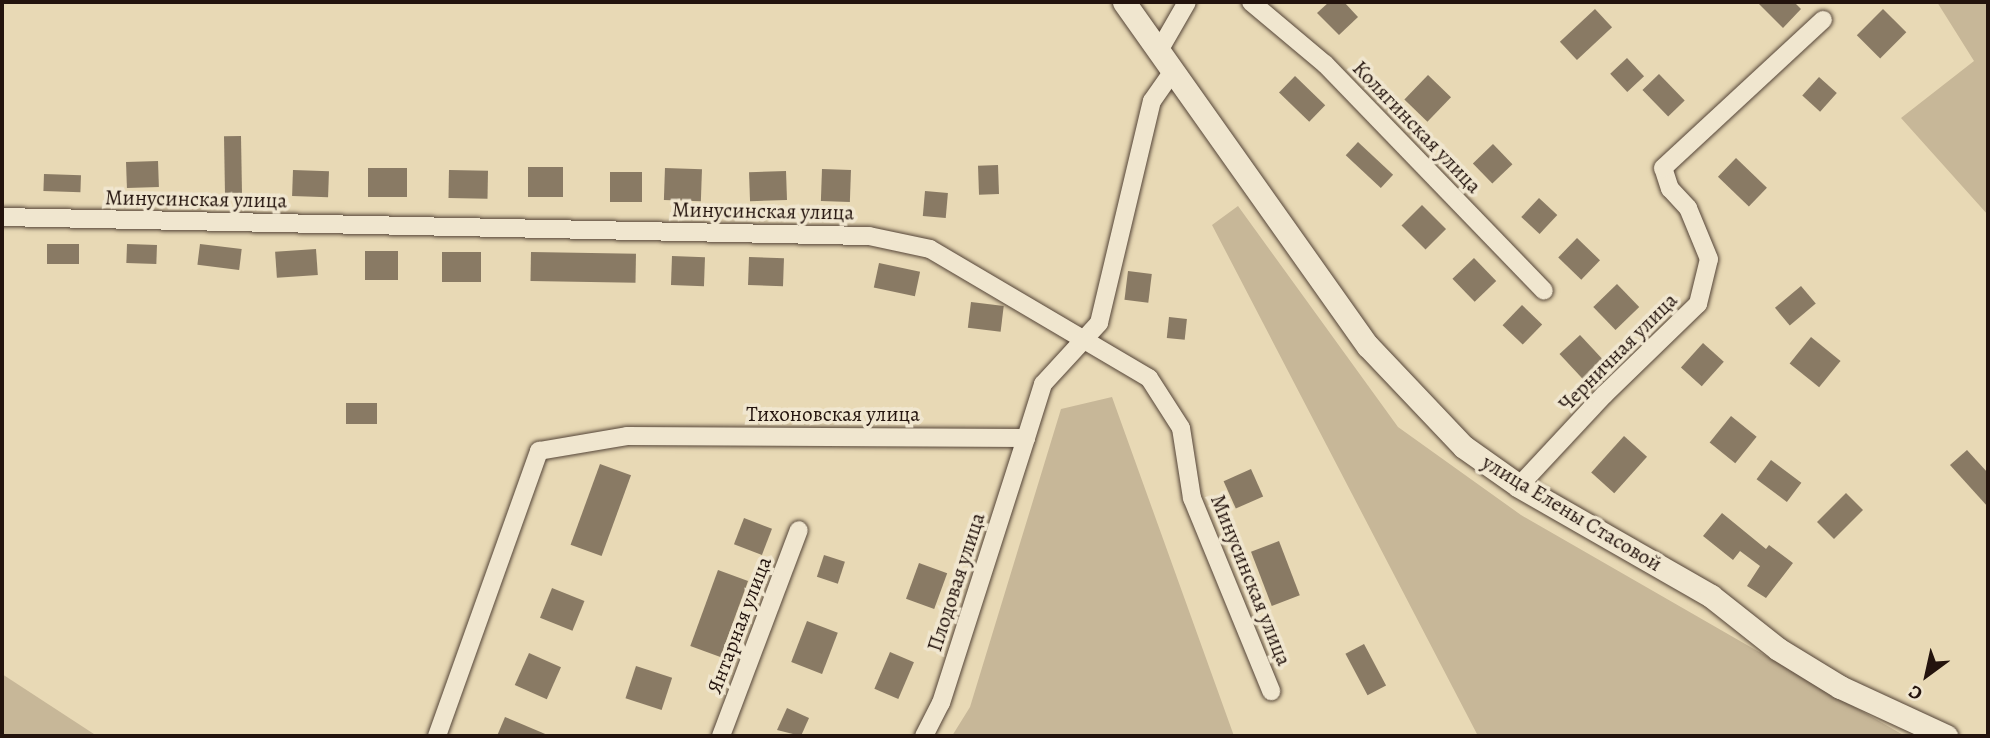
<!DOCTYPE html>
<html>
<head>
<meta charset="utf-8">
<style>
  body { margin:0 }
  #map { position:relative; width:1990px; height:738px; overflow:hidden; background:#e8d9b5; font-family:Alegreya,serif }
  div>[style] { position:absolute }
  [style*='--x'] { left:calc(var(--x)*1px); top:calc(var(--y)*1px); width:calc(var(--w)*1px); rotate:calc(var(--a)*1deg) }
  .green>* { inset:0; background:#c7b798 }
  .building>* { inset:0; background:#897a64; transform-origin:0 0 }
  .roads { filter:drop-shadow(0 0 2px #544437) drop-shadow(0 0 2px #544437) }
  .street>* { height:18px; margin:-9px; padding:0 9px; transform-origin:9px; border-radius:9px; background:#f0e6cf }
  .secondary>* { height:23px; margin:-11.5px; padding:0 11.5px; transform-origin:11.5px; border-radius:11.5px; background:#f0e6cf }
  span { translate:-50% -50%; white-space:nowrap; text-align:center; line-height:1.15; -webkit-text-stroke:7px #f0e6cf; paint-order:stroke }
  .street-label { font-size:21px; color:#23130d }
  .frame { position:absolute; inset:0; border:4px solid #23130d; pointer-events:none }
  .north { position:absolute; left:1892px; top:640px; width:70px; height:70px; -webkit-text-stroke:5px #f0e6cf; paint-order:stroke; rotate:213deg; font-size:19px; font-weight:700; line-height:28px; text-align:center; color:#23130d }
  .north::after { content:''; display:block; margin:auto; width:24px; height:32px; background:#23130d; clip-path:polygon(50% 0,100% 100%,50% 72%,0 100%) }
</style>
</head>
<body>
<div id="map">
  <div class="green">
    <div style="clip-path:polygon(1937px 2px,1988px 2px,1988px 215px,1901px 118px,1974px 61px)"></div>
    <div style="clip-path:polygon(1238px 206px,1398px 427px,1521px 515px,1905px 736px,1478px 736px,1212px 225px)"></div>
    <div style="clip-path:polygon(1112px 397px,1234px 736px,952px 736px,970px 707px,1061px 409px)"></div>
    <div style="clip-path:polygon(2px 674px,97px 736px,2px 736px)"></div>
  </div>
  <div class="building">
    <div style="clip-path:polygon(1329px 2px,1344px 2px,1358px 17px,1339px 35px,1317px 13px)"></div>
    <div style="clip-path:polygon(1757px 2px,1794px 2px,1801px 9px,1783px 28px)"></div>
    <div style="left:1595px;top:9px;width:25px;height:48px;rotate:47deg"></div>
    <div style="left:1883px;top:9px;width:33px;height:37px;rotate:45deg"></div>
    <div style="left:1627px;top:58px;width:25px;height:23px;rotate:47deg"></div>
    <div style="left:1659px;top:74px;width:37px;height:23px;rotate:46deg"></div>
    <div style="left:1428px;top:75px;width:32px;height:34px;rotate:44deg"></div>
    <div style="left:1295px;top:76px;width:42px;height:23px;rotate:44deg"></div>
    <div style="left:1819px;top:77px;width:24px;height:25px;rotate:42deg"></div>
    <div style="left:241px;top:136px;width:57px;height:17px;rotate:89deg"></div>
    <div style="left:1358px;top:142px;width:48px;height:18px;rotate:43deg"></div>
    <div style="left:1493px;top:144px;width:28px;height:28px;rotate:46deg"></div>
    <div style="left:1736px;top:158px;width:43px;height:26px;rotate:44deg"></div>
    <div style="left:158px;top:161px;width:26px;height:32px;rotate:88deg"></div>
    <div style="left:998px;top:165px;width:29px;height:20px;rotate:88deg"></div>
    <div style="left:528px;top:167px;width:35px;height:30px"></div>
    <div style="left:368px;top:168px;width:39px;height:29px"></div>
    <div style="left:665px;top:168px;width:37px;height:32px;rotate:2deg"></div>
    <div style="left:822px;top:169px;width:29px;height:32px;rotate:2deg"></div>
    <div style="left:293px;top:170px;width:36px;height:26px;rotate:2deg"></div>
    <div style="left:449px;top:170px;width:39px;height:28px;rotate:1deg"></div>
    <div style="left:786px;top:171px;width:29px;height:37px;rotate:88deg"></div>
    <div style="left:610px;top:172px;width:32px;height:30px"></div>
    <div style="left:44px;top:174px;width:37px;height:17px;rotate:2deg"></div>
    <div style="left:925px;top:191px;width:23px;height:25px;rotate:5deg"></div>
    <div style="left:1539px;top:198px;width:25px;height:26px;rotate:43deg"></div>
    <div style="left:1422px;top:205px;width:34px;height:29px;rotate:45deg"></div>
    <div style="left:1577px;top:238px;width:32px;height:27px;rotate:44deg"></div>
    <div style="left:47px;top:244px;width:32px;height:20px"></div>
    <div style="left:127px;top:244px;width:30px;height:19px;rotate:2deg"></div>
    <div style="left:200px;top:244px;width:42px;height:21px;rotate:7deg"></div>
    <div style="left:316px;top:249px;width:26px;height:41px;rotate:86deg"></div>
    <div style="left:365px;top:251px;width:33px;height:29px"></div>
    <div style="left:442px;top:252px;width:39px;height:30px"></div>
    <div style="left:531px;top:252px;width:105px;height:29px;rotate:1deg"></div>
    <div style="left:672px;top:256px;width:33px;height:29px;rotate:2deg"></div>
    <div style="left:749px;top:257px;width:35px;height:28px;rotate:2deg"></div>
    <div style="left:1474px;top:258px;width:32px;height:30px;rotate:46deg"></div>
    <div style="left:879px;top:263px;width:42px;height:25px;rotate:12deg"></div>
    <div style="left:1128px;top:271px;width:24px;height:29px;rotate:7deg"></div>
    <div style="left:1617px;top:284px;width:32px;height:33px;rotate:46deg"></div>
    <div style="left:1801px;top:286px;width:23px;height:34px;rotate:50deg"></div>
    <div style="left:971px;top:302px;width:33px;height:26px;rotate:7deg"></div>
    <div style="left:1522px;top:305px;width:28px;height:28px;rotate:44deg"></div>
    <div style="left:1169px;top:317px;width:18px;height:21px;rotate:6deg"></div>
    <div style="left:1580px;top:335px;width:41px;height:28px;rotate:47deg"></div>
    <div style="left:1811px;top:337px;width:38px;height:34px;rotate:39deg"></div>
    <div style="left:1703px;top:343px;width:28px;height:33px;rotate:42deg"></div>
    <div style="left:377px;top:403px;width:21px;height:31px;rotate:90deg"></div>
    <div style="left:1731px;top:416px;width:33px;height:34px;rotate:39deg"></div>
    <div style="left:1624px;top:436px;width:31px;height:49px;rotate:42deg"></div>
    <div style="clip-path:polygon(1967px 450px,1988px 473px,1988px 507px,1950px 465px)"></div>
    <div style="left:1771px;top:460px;width:38px;height:24px;rotate:37deg"></div>
    <div style="left:600px;top:464px;width:33px;height:86px;rotate:20deg"></div>
    <div style="left:1251px;top:469px;width:30px;height:30px;rotate:66deg"></div>
    <div style="left:1846px;top:493px;width:24px;height:41px;rotate:45deg"></div>
    <div style="clip-path:polygon(1722px 513px,1766px 549px,1769px 545px,1793px 563px,1766px 598px,1747px 586px,1760px 566px,1740px 551px,1733px 560px,1703px 536px)"></div>
    <div style="left:744px;top:518px;width:30px;height:28px;rotate:21deg"></div>
    <div style="left:1279px;top:541px;width:58px;height:30px;rotate:69deg"></div>
    <div style="left:824px;top:555px;width:22px;height:23px;rotate:18deg"></div>
    <div style="left:919px;top:563px;width:30px;height:38px;rotate:20deg"></div>
    <div style="left:718px;top:570px;width:32px;height:81px;rotate:20deg"></div>
    <div style="left:552px;top:588px;width:35px;height:32px;rotate:22deg"></div>
    <div style="left:807px;top:621px;width:33px;height:44px;rotate:21deg"></div>
    <div style="left:1364px;top:644px;width:47px;height:21px;rotate:62deg"></div>
    <div style="left:890px;top:652px;width:26px;height:40px;rotate:23deg"></div>
    <div style="left:529px;top:653px;width:35px;height:35px;rotate:24deg"></div>
    <div style="left:636px;top:666px;width:38px;height:34px;rotate:18deg"></div>
    <div style="clip-path:polygon(787px 708px,809px 718px,801px 736px,777px 730px)"></div>
    <div style="clip-path:polygon(505px 717px,550px 736px,497px 736px)"></div>
  </div>
  <div class="roads">
    <div class="street">
      <div style="--x:1251;--y:2;--w:97;--a:40"></div>
      <div style="--x:1325;--y:64;--w:315;--a:46"></div>
      <div style="--x:1160;--y:49;--w:54;--a:-60.1"></div>
      <div style="--x:2;--y:217;--w:867;--a:1.26"></div>
      <div style="--x:869;--y:236;--w:62;--a:12"></div>
      <div style="--x:930;--y:249;--w:254;--a:30.5"></div>
      <div style="--x:1149;--y:378;--w:59;--a:57.4"></div>
      <div style="--x:1181;--y:428;--w:71;--a:81.1"></div>
      <div style="--x:1192;--y:498;--w:209;--a:67.7"></div>
      <div style="--x:1519;--y:486;--w:125;--a:-47"></div>
      <div style="--x:1604;--y:395;--w:131;--a:-44.1"></div>
      <div style="--x:1698;--y:304;--w:46;--a:-76.3"></div>
      <div style="--x:1709;--y:259;--w:55;--a:-112.4"></div>
      <div style="--x:1688;--y:208;--w:26;--a:-133"></div>
      <div style="--x:1670;--y:189;--w:22;--a:-108"></div>
      <div style="--x:1663;--y:168;--w:218;--a:-42.8"></div>
      <div style="--x:437;--y:736;--w:303;--a:-70.3"></div>
      <div style="--x:539;--y:451;--w:89;--a:-9.7"></div>
      <div style="--x:627;--y:436;--w:399;--a:0.3"></div>
      <div style="--x:1026;--y:438;--w:57;--a:-72.5"></div>
      <div style="--x:1043;--y:384;--w:83;--a:-47.4"></div>
      <div style="--x:1099;--y:323;--w:228;--a:-76.6"></div>
      <div style="--x:1152;--y:101;--w:38;--a:-55"></div>
      <div style="--x:721;--y:736;--w:220;--a:-69.3"></div>
      <div style="--x:924;--y:736;--w:37;--a:-63"></div>
      <div style="--x:941;--y:703;--w:278;--a:-72.2"></div>
    </div>
    <div class="secondary">
      <div style="--x:1124;--y:2;--w:422;--a:54.7"></div>
      <div style="--x:1368;--y:346;--w:139;--a:46.5"></div>
      <div style="--x:1464;--y:447;--w:67;--a:35.3"></div>
      <div style="--x:1519;--y:486;--w:221;--a:29.8"></div>
      <div style="--x:1711;--y:596;--w:85;--a:38.3"></div>
      <div style="--x:1778;--y:649;--w:73;--a:31.5"></div>
      <div style="--x:1840;--y:687;--w:117;--a:24.8"></div>
    </div>
  </div>
  <div class="street-label">
    <span style="left:1417px;top:127px;rotate:46deg">Колягинская улица</span>
    <span style="left:196px;top:199px;rotate:1deg">Минусинская улица</span>
    <span style="left:763px;top:211px;rotate:1deg">Минусинская улица</span>
    <span style="left:1618px;top:352px;rotate:-45deg">Черничная улица</span>
    <span style="left:833px;top:414px">Тихоновская улица</span>
    <span style="left:1572px;top:513px;rotate:31deg">улица Елены Стасовой</span>
    <span style="left:1251px;top:580px;rotate:68deg">Минусинская улица</span>
    <span style="left:956px;top:582px;rotate:-72deg">Плодовая улица</span>
    <span style="left:739px;top:625px;rotate:-69deg">Янтарная улица</span>
  </div>
  <div class="frame"></div>
  <div class="north">С</div>
</div>
</body>
</html>
